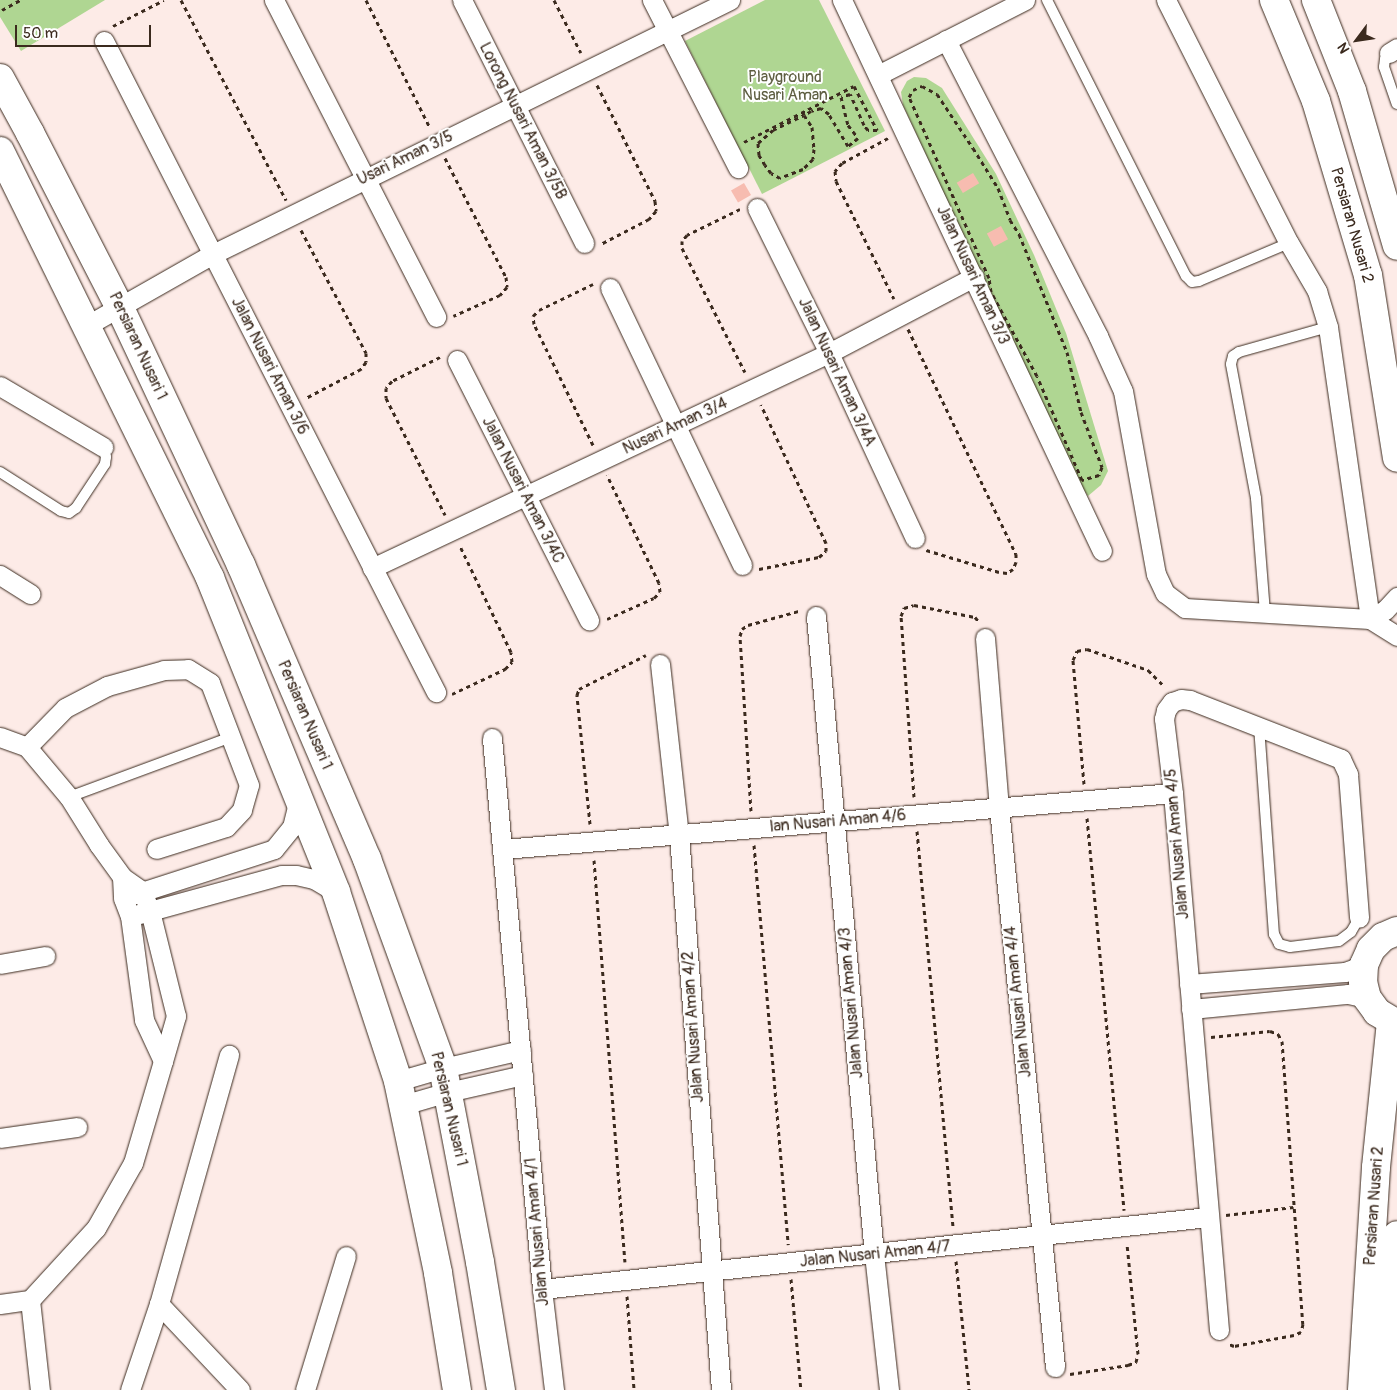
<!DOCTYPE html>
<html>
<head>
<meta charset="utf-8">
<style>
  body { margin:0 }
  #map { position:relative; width:1397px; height:1390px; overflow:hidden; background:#fdebe7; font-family:Pangolin,sans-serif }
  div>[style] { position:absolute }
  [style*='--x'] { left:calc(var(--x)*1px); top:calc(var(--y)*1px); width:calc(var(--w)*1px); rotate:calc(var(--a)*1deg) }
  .green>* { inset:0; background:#afd692 }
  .building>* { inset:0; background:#f7bcb0; transform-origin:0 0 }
  .path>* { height:3px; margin-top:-1.5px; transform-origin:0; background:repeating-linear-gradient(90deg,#3b2a1e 0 4px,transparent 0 8px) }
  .roads { filter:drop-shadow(0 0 1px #3b2a1e) drop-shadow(0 0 1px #3b2a1e) }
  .lane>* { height:10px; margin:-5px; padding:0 5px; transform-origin:5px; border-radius:5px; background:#fff }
  .street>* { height:19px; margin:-9.5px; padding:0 9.5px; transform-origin:9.5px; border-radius:9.5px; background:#fff }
  .secondary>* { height:28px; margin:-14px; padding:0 14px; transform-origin:14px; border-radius:14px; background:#fff }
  span { translate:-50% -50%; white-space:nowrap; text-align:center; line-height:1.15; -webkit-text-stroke:4px #fff; paint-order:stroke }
  .park-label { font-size:16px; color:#5e5e41 }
  .street-label { font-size:16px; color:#3b2a1e }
  .north { position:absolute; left:1332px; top:15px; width:50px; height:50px; -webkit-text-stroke:4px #fff; paint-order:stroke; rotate:239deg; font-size:14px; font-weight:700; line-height:20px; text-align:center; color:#3b2a1e }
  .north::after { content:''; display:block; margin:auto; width:18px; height:22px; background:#3b2a1e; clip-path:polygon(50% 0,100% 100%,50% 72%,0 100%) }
  .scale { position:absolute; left:15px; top:25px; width:136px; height:22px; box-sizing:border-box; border:2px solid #3b2a1e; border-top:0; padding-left:6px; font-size:15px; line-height:18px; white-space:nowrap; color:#3b2a1e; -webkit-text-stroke:4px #fff; paint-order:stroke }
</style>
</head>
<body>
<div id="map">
  <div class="green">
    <div style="clip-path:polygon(0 0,105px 0,21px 51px,0 17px)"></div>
    <div style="clip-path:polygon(765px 0,819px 0,885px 131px,762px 194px,685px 41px)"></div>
    <div style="clip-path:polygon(914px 77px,926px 78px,942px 88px,996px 174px,1034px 255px,1066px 333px,1108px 471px,1101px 485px,1088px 496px,1074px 476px,903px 105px,901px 92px,907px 81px)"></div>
  </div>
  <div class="building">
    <div style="left:973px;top:173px;width:12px;height:19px;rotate:59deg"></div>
    <div style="left:744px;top:183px;width:14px;height:15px;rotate:60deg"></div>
    <div style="left:1001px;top:226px;width:15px;height:16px;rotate:62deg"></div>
  </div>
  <div class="path">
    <div style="--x:181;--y:0;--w:226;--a:62.3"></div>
    <div style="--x:366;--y:0;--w:143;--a:63.4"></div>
    <div style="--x:554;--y:0;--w:59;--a:63"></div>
    <div style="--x:2;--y:10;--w:21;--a:-29"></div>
    <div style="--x:113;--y:26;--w:57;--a:-27"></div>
    <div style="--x:597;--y:85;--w:130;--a:63.4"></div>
    <div style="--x:655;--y:201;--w:10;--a:84"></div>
    <div style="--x:656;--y:211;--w:11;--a:131"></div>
    <div style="--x:649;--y:219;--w:54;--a:152.5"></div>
    <div style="--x:922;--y:86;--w:17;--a:28"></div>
    <div style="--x:937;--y:94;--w:65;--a:56.3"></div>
    <div style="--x:973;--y:148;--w:47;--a:58"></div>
    <div style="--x:998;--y:188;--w:34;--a:69"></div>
    <div style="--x:1010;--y:220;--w:17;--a:57"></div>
    <div style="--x:1019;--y:234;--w:127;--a:67.9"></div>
    <div style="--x:1067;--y:352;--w:62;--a:76.9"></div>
    <div style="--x:1081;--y:412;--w:59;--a:69.1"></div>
    <div style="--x:1102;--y:467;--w:9;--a:111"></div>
    <div style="--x:1099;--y:475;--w:18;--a:164"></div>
    <div style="--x:1082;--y:480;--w:113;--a:-113.4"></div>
    <div style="--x:1037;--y:376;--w:96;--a:-118.7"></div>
    <div style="--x:991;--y:292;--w:14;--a:-98"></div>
    <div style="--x:989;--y:278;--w:198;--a:-113.8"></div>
    <div style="--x:909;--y:97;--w:8;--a:-60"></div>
    <div style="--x:913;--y:90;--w:10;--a:-24"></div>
    <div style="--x:888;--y:138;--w:52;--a:151.5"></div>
    <div style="--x:842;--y:163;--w:11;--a:131"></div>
    <div style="--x:835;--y:171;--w:10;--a:84"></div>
    <div style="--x:836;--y:181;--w:131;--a:63.8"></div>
    <div style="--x:744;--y:142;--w:123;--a:-27"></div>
    <div style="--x:854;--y:86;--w:50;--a:62.4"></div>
    <div style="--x:877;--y:130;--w:9;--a:180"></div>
    <div style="--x:868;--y:130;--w:6;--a:-129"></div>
    <div style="--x:864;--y:125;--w:34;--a:-114"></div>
    <div style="--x:850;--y:94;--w:9;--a:162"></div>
    <div style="--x:841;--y:97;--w:29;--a:76"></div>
    <div style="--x:848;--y:125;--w:16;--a:52"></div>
    <div style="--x:858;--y:138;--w:13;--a:141"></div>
    <div style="--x:848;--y:146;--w:37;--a:-121"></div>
    <div style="--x:829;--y:114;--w:10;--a:-143"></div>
    <div style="--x:821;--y:108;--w:10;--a:163"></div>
    <div style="--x:811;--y:111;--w:8;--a:150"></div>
    <div style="--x:804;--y:115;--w:14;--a:56"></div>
    <div style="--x:812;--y:127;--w:22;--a:85"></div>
    <div style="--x:814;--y:149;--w:10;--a:96"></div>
    <div style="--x:813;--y:159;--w:14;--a:135"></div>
    <div style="--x:803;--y:169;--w:25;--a:159"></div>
    <div style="--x:780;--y:178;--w:10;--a:-151"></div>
    <div style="--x:771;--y:173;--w:10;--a:-127"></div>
    <div style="--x:765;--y:165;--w:12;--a:-121"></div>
    <div style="--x:759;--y:155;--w:12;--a:-95"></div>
    <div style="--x:758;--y:143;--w:20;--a:-41"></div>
    <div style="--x:773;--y:130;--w:34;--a:-26"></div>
    <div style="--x:804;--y:115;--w:3;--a:-108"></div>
    <div style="--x:445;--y:158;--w:134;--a:62.9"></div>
    <div style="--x:506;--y:277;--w:10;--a:84"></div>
    <div style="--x:507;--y:287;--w:11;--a:131"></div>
    <div style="--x:500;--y:295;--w:51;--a:155.9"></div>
    <div style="--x:740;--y:209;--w:59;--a:153.9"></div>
    <div style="--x:687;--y:235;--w:8;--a:130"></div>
    <div style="--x:682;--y:241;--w:7;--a:90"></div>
    <div style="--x:682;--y:248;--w:139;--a:63.1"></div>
    <div style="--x:301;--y:230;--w:139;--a:62.1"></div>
    <div style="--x:366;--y:353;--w:9;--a:90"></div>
    <div style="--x:366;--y:362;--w:9;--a:126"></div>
    <div style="--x:361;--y:369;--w:62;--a:152.2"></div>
    <div style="--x:908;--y:329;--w:250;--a:64.4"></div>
    <div style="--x:1016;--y:554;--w:8;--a:90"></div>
    <div style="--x:1016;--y:562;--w:8;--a:113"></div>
    <div style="--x:1013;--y:569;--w:7;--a:146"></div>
    <div style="--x:1007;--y:573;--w:8;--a:-173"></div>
    <div style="--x:999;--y:572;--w:76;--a:-163.2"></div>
    <div style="--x:440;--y:357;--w:54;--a:153.4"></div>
    <div style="--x:392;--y:381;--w:9;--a:131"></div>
    <div style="--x:386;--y:388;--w:10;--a:90"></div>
    <div style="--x:386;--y:398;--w:131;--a:63.2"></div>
    <div style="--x:593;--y:445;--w:135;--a:-116"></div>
    <div style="--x:534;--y:324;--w:8;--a:-97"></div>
    <div style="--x:533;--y:316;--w:8;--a:-45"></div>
    <div style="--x:539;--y:310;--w:60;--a:-25.7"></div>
    <div style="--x:759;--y:569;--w:61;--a:-11.3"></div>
    <div style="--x:819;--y:557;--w:9;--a:-41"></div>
    <div style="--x:826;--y:551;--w:8;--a:-90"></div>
    <div style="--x:826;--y:543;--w:153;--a:-115.2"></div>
    <div style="--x:607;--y:619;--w:51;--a:-24.1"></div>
    <div style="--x:654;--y:598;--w:8;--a:-45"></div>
    <div style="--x:660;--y:592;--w:9;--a:-96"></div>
    <div style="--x:659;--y:583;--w:120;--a:-115.7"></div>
    <div style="--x:452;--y:694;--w:59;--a:-25.3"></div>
    <div style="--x:505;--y:669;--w:10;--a:-45"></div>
    <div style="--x:512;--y:662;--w:10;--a:-96"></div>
    <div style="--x:511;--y:652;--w:118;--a:-115.7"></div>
    <div style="--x:1084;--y:784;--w:124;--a:-95.1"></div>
    <div style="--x:1073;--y:660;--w:10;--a:-66"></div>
    <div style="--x:1077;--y:651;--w:10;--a:-11"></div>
    <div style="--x:1087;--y:649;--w:65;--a:19"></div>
    <div style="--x:1148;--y:670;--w:23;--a:45"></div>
    <div style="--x:914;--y:797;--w:181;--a:-94.1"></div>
    <div style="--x:901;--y:616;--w:9;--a:-69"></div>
    <div style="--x:904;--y:608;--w:10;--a:-17"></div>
    <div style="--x:914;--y:605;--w:62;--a:11.1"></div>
    <div style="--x:975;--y:617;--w:6;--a:51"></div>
    <div style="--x:751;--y:811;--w:175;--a:-93.6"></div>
    <div style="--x:740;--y:636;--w:7;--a:-74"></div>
    <div style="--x:742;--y:629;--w:7;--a:-34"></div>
    <div style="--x:748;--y:625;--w:53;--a:-15.4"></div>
    <div style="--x:1087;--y:818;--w:394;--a:84.6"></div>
    <div style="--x:590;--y:824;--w:130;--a:-95.8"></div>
    <div style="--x:577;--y:695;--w:6;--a:-72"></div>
    <div style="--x:579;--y:689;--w:75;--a:-26.9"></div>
    <div style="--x:917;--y:831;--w:399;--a:84.8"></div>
    <div style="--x:754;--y:845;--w:401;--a:85.1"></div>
    <div style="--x:594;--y:860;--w:403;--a:85.6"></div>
    <div style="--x:1211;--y:1037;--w:59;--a:-5.8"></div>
    <div style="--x:1270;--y:1031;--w:9;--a:21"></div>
    <div style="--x:1278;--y:1034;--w:8;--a:60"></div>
    <div style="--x:1282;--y:1041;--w:284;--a:85.8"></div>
    <div style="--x:1303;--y:1324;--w:8;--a:104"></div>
    <div style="--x:1301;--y:1332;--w:8;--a:157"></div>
    <div style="--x:1294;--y:1335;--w:61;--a:169.6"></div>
    <div style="--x:1234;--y:1346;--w:5;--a:-158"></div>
    <div style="--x:1226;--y:1215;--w:68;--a:-6.7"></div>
    <div style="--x:956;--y:1261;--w:130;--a:84.2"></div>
    <div style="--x:791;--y:1279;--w:111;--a:84.9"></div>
    <div style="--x:627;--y:1296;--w:94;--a:85.7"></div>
    <div style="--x:1070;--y:1374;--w:59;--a:-8.8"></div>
    <div style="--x:1128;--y:1365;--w:9;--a:-21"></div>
    <div style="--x:1136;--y:1362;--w:8;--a:-76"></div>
    <div style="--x:1138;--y:1354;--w:112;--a:-95.7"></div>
  </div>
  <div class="roads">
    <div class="lane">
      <div style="--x:1047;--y:0;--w:309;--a:63.3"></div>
      <div style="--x:1186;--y:276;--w:8;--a:45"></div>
      <div style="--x:1192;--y:282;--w:7;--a:-8"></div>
      <div style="--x:1199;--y:281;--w:98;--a:-22.9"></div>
      <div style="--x:1389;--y:53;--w:7;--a:124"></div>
      <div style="--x:1385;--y:59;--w:8;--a:97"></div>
      <div style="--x:1384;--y:67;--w:39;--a:71"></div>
      <div style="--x:0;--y:472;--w:72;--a:32.6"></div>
      <div style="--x:61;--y:511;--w:8;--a:14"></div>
      <div style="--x:69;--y:513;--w:9;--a:-36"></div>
      <div style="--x:76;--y:508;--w:53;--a:-56.6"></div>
      <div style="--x:105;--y:464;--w:7;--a:-82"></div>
      <div style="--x:106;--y:457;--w:10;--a:-107"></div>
      <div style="--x:1265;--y:613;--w:115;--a:-94.5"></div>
      <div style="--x:1256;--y:498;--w:136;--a:-100.6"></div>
      <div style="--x:1231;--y:364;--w:8;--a:-76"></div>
      <div style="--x:1233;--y:356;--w:7;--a:-34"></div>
      <div style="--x:1239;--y:352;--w:92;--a:-15.7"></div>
      <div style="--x:1259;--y:726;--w:209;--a:85.9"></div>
      <div style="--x:1274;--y:934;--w:11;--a:63"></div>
      <div style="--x:1279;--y:944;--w:11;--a:15"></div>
      <div style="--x:1290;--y:947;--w:49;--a:-7"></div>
      <div style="--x:1339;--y:941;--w:15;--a:-37"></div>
      <div style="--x:1351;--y:932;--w:16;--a:-60"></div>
      <div style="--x:69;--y:797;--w:173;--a:-20.3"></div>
    </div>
    <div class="street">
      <div style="--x:274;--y:0;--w:356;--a:62.9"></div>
      <div style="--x:462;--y:0;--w:272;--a:63.3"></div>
      <div style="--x:652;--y:0;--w:189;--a:62.9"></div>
      <div style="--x:842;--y:0;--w:609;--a:64.74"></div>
      <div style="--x:1166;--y:0;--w:272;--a:63.2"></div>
      <div style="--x:1289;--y:243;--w:56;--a:59.7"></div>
      <div style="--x:1317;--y:291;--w:38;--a:73"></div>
      <div style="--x:1328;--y:327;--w:295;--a:81.8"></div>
      <div style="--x:946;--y:40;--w:333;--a:62.8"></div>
      <div style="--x:1098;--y:336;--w:60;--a:65.6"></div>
      <div style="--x:1123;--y:391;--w:186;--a:79.8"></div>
      <div style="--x:1156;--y:574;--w:21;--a:65"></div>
      <div style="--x:1165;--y:593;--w:25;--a:37"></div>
      <div style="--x:1185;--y:608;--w:185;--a:3.4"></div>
      <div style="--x:1370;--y:619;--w:32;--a:32"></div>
      <div style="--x:104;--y:41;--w:731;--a:62.98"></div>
      <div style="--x:1389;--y:53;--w:9;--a:-32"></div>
      <div style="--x:878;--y:75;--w:165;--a:-27"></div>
      <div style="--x:757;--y:208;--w:162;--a:63.6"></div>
      <div style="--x:829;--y:353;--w:204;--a:65.1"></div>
      <div style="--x:610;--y:288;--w:307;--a:64.5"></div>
      <div style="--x:86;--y:326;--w:146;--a:-29.6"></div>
      <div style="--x:213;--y:254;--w:576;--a:-26.16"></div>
      <div style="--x:457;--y:360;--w:292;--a:63.1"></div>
      <div style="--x:0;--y:386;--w:120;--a:30.6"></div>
      <div style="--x:372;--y:568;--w:505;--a:-25.2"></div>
      <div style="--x:829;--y:353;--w:164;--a:-27.7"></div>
      <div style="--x:0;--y:575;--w:36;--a:32"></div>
      <div style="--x:816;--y:616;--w:641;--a:84.81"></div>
      <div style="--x:874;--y:1254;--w:137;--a:83.7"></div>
      <div style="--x:1370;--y:619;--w:17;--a:-31"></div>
      <div style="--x:1385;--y:610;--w:18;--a:-47"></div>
      <div style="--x:985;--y:638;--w:171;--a:85.3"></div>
      <div style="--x:999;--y:808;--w:562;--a:84.28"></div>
      <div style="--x:660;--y:664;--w:172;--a:83.7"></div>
      <div style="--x:679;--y:835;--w:557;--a:85.67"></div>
      <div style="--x:0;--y:737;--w:29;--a:20"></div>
      <div style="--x:27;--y:747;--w:65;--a:50"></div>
      <div style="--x:69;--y:797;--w:57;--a:58"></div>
      <div style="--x:99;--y:845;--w:39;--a:54"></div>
      <div style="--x:492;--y:738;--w:553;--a:84.81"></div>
      <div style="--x:542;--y:1289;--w:102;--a:83.2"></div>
      <div style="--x:27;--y:747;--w:54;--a:-45.7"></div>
      <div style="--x:65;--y:708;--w:47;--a:-27.6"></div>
      <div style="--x:107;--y:686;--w:59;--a:-15.7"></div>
      <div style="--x:164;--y:670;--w:24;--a:-2"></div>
      <div style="--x:188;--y:669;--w:26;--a:32"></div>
      <div style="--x:210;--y:683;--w:109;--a:69.1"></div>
      <div style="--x:249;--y:785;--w:26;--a:106"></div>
      <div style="--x:242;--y:810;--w:23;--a:133"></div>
      <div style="--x:226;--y:827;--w:73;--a:162.6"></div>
      <div style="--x:503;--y:849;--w:672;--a:-4.78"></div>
      <div style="--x:132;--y:895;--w:149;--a:-17.9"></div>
      <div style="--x:274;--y:849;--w:28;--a:-51"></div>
      <div style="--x:292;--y:827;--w:29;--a:-76"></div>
      <div style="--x:139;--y:914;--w:148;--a:-15.3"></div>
      <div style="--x:282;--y:875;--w:14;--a:0"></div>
      <div style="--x:296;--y:875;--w:18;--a:13"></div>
      <div style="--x:314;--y:879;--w:26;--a:31"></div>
      <div style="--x:0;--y:964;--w:46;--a:-10.1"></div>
      <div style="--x:1189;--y:984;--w:156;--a:-4.4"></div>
      <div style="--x:1345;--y:972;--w:20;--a:-20"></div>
      <div style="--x:1191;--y:1009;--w:158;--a:-5.5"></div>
      <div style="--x:1348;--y:994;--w:19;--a:12"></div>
      <div style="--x:398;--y:1081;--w:47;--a:-16.1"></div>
      <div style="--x:443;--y:1068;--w:80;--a:-13"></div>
      <div style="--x:403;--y:1105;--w:47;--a:-16.1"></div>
      <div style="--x:448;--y:1092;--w:77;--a:-12.8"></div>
      <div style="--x:0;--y:1138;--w:78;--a:-8.1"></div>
      <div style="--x:542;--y:1289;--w:670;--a:-6.17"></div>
      <div style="--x:30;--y:1300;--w:91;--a:83.7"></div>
      <div style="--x:0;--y:1304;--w:30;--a:-8"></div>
      <div style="--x:30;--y:1300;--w:98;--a:-47.5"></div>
      <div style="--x:96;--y:1228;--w:75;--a:-60.4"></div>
      <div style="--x:133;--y:1163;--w:106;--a:-73.6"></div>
      <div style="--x:163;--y:1061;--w:47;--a:-73.9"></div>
      <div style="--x:176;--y:1016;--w:108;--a:-103.9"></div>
      <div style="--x:150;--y:911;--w:22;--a:-112"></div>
      <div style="--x:142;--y:891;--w:24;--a:-145"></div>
      <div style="--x:122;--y:877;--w:21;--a:87"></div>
      <div style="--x:123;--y:898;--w:19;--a:69"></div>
      <div style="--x:130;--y:916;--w:105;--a:82.3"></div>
      <div style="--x:144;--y:1020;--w:45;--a:65.1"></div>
      <div style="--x:159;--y:1304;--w:118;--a:46.7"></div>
      <div style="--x:1219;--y:1330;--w:539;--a:-94.9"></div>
      <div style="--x:1173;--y:793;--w:75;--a:-96.9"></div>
      <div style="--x:1164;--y:719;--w:9;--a:-77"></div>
      <div style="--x:1166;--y:710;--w:10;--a:-53"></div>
      <div style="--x:1172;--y:702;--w:9;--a:-18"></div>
      <div style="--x:1181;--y:699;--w:9;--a:6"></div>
      <div style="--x:1190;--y:700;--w:162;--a:21.3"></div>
      <div style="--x:1341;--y:759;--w:17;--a:65"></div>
      <div style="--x:1348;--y:774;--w:144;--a:85.6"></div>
      <div style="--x:130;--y:1390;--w:91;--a:-71.4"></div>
      <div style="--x:159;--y:1304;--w:259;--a:-74.3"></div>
      <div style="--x:305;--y:1390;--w:140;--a:-73"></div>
    </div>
    <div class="secondary">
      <div style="--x:1274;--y:0;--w:109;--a:67.4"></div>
      <div style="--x:1316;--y:101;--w:182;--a:73.4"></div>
      <div style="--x:1368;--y:275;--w:185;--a:81"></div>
      <div style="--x:1316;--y:0;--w:98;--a:68.4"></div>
      <div style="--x:1352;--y:91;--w:161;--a:73.8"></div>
      <div style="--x:0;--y:78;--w:63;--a:61.4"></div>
      <div style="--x:30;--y:133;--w:197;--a:62.8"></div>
      <div style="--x:120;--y:308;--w:284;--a:64.8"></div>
      <div style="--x:241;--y:565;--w:320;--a:66.8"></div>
      <div style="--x:367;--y:859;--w:222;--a:70"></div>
      <div style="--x:443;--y:1068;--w:197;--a:79.2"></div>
      <div style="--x:480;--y:1262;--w:130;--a:80.7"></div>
      <div style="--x:0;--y:151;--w:476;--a:63.8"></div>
      <div style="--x:210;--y:578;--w:338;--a:68.1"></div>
      <div style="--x:336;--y:892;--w:199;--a:71.8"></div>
      <div style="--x:398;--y:1081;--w:196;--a:78.2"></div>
      <div style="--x:438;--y:1273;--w:119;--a:80.8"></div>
      <div style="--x:1397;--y:931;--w:15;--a:157"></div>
      <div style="--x:1383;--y:937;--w:17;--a:135"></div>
      <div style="--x:1371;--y:949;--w:17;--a:114"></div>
      <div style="--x:1364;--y:965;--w:17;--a:93"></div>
      <div style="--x:1363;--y:982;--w:16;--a:76"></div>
      <div style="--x:1367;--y:998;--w:17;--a:54"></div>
      <div style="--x:1377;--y:1012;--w:23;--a:31"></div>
      <div style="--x:1362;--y:1390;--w:223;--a:-86.4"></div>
      <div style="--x:1376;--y:1167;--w:146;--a:-84.1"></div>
      <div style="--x:1388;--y:1390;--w:13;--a:-94"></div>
      <div style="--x:1387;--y:1377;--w:142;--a:-86"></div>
    </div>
  </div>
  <div class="park-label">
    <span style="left:785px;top:86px">Playground<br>Nusari Aman</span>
  </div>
  <div class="street-label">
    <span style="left:523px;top:121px;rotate:63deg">Lorong Nusari Aman 3/5B</span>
    <span style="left:405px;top:158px;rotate:-26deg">Usari Aman 3/5</span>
    <span style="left:1352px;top:225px;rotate:74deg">Persiaran Nusari 2</span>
    <span style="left:973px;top:275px;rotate:65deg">Jalan Nusari Aman 3/3</span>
    <span style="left:138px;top:346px;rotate:65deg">Persiaran Nusari 1</span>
    <span style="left:270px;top:366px;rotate:63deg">Jalan Nusari Aman 3/6</span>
    <span style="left:837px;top:372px;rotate:65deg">Jalan Nusari Aman 3/4A</span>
    <span style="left:675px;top:426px;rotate:-25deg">Nusari Aman 3/4</span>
    <span style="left:523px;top:490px;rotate:63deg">Jalan Nusari Aman 3/4C</span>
    <span style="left:305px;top:715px;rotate:67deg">Persiaran Nusari 1</span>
    <span style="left:838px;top:821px;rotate:-5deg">lan Nusari Aman 4/6</span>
    <span style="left:1177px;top:844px;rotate:-95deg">Jalan Nusari Aman 4/5</span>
    <span style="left:1018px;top:1002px;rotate:-96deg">Jalan Nusari Aman 4/4</span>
    <span style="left:851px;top:1003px;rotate:-95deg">Jalan Nusari Aman 4/3</span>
    <span style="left:693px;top:1027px;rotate:-94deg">Jalan Nusari Aman 4/2</span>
    <span style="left:449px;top:1109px;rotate:77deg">Persiaran Nusari 1</span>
    <span style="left:1374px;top:1206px;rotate:-86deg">Persiaran Nusari 2</span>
    <span style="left:537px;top:1232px;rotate:-95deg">Jalan Nusari Aman 4/1</span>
    <span style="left:875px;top:1254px;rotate:-6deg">Jalan Nusari Aman 4/7</span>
  </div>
  <div class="north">N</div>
  <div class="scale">50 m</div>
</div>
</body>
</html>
